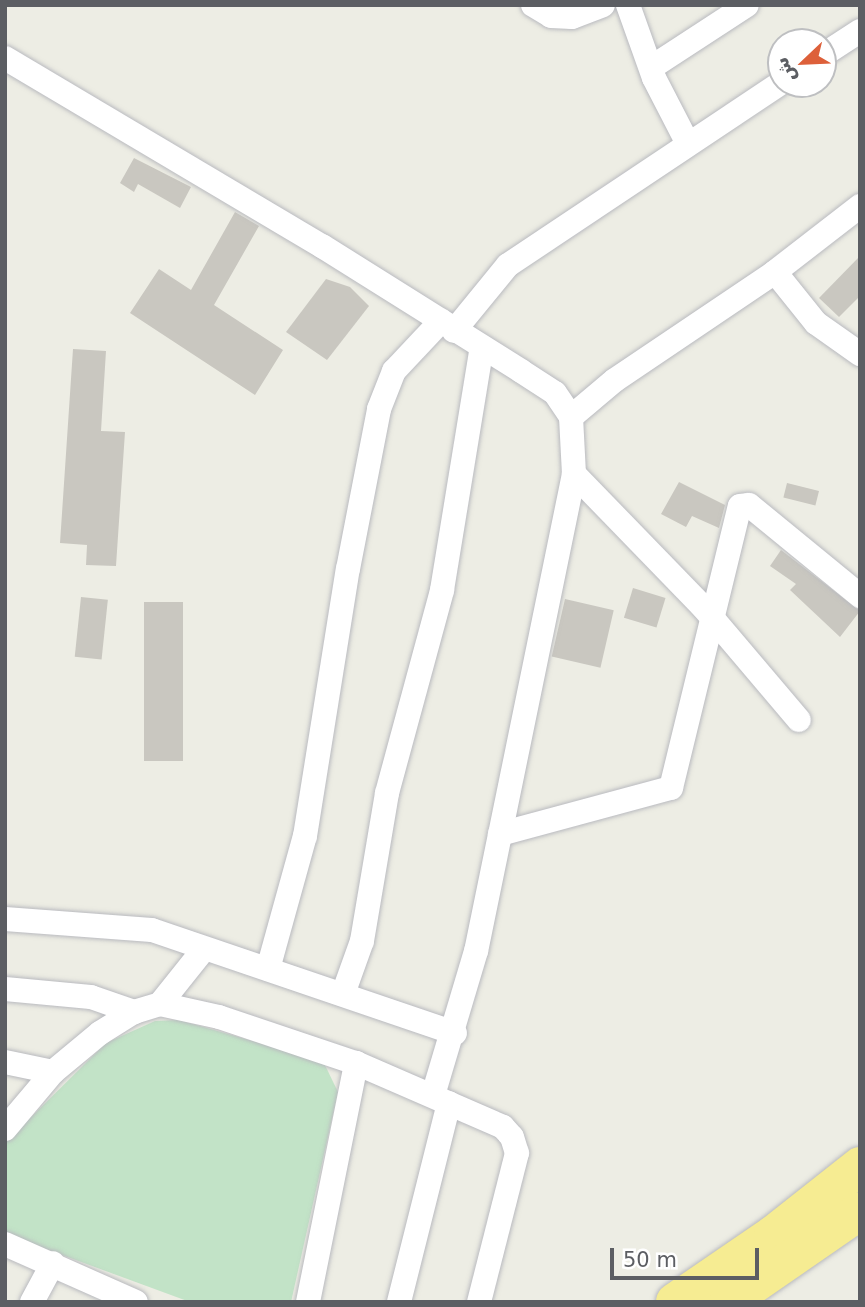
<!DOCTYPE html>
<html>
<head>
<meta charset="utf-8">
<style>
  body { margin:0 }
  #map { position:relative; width:865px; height:1307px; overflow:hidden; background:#edede4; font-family:"DejaVu Sans",Vazirmatn,sans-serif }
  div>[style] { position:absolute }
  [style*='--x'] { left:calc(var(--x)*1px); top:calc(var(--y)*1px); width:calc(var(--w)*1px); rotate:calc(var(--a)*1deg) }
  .green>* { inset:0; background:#c2e3c7 }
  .building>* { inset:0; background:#c9c7c0; transform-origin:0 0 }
  .roads { filter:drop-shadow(0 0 2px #b9babf) drop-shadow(0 0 2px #b9babf) }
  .street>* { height:24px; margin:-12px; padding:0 12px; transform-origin:12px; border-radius:12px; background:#fff }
  .highway>* { height:38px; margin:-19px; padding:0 19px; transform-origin:19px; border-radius:19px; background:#f6ec92 }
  span { translate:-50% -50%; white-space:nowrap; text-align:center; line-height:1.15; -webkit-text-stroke:6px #fff; paint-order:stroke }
  .frame { position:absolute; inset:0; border:7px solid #5c5e63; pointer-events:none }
  .north { position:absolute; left:767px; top:28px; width:70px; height:70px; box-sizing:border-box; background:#fff; border:2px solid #bebfc1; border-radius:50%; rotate:247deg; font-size:19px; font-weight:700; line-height:28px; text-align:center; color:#5c5e63 }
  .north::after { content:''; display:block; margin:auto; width:24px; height:32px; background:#dd603a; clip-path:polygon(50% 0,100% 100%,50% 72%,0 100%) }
  .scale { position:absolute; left:610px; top:1248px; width:149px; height:32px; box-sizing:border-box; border:4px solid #5c5e63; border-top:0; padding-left:9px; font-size:21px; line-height:24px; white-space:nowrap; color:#5c5e63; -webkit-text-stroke:5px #fff; paint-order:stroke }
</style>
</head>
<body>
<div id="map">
  <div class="green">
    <div style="clip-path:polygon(179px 1020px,323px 1061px,338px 1092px,291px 1302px,190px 1302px,5px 1234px,5px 1143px,106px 1043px,155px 1021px)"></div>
  </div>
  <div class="building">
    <div style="clip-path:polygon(134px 158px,191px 187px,180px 208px,138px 184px,134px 192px,120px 183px)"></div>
    <div style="clip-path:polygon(235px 212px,259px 226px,214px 305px,283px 350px,255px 395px,130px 313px,159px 269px,191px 290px)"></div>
    <div style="clip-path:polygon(860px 256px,860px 296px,839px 317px,819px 298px)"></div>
    <div style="clip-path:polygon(326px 279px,350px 287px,369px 306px,327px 360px,286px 332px)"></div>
    <div style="clip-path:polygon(73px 349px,106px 351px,101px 431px,125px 432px,116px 566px,86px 565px,87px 545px,60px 543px)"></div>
    <div style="clip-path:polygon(679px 482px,725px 505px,719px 528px,692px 516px,686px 527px,661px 514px)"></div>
    <div style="left:787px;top:483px;width:33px;height:15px;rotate:14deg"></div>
    <div style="clip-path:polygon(781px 550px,860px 611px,840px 637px,790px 590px,796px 584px,770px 566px)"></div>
    <div style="left:633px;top:588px;width:34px;height:31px;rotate:17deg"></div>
    <div style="left:81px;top:597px;width:27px;height:60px;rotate:6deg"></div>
    <div style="left:565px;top:599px;width:50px;height:59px;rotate:13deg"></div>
    <div style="left:144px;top:602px;width:39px;height:159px"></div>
  </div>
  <div class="roads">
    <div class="street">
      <div style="--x:533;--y:5;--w:21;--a:31"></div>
      <div style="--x:551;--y:16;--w:21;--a:3"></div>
      <div style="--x:572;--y:17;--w:33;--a:-21"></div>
      <div style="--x:628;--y:5;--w:77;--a:70.4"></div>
      <div style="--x:654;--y:78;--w:72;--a:62.7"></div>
      <div style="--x:823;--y:55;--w:44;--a:-33"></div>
      <div style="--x:5;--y:58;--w:369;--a:30.7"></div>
      <div style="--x:322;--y:246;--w:235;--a:32.1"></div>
      <div style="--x:521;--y:371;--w:40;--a:32.9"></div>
      <div style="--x:555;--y:393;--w:29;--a:56"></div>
      <div style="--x:571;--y:417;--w:57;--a:87"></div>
      <div style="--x:574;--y:474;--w:487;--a:101.6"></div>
      <div style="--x:476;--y:951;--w:150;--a:106.6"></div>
      <div style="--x:652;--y:67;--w:113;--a:-33.1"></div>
      <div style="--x:775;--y:272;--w:65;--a:51.2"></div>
      <div style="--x:816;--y:323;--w:54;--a:35.2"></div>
      <div style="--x:454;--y:331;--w:85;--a:-50.7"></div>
      <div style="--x:508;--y:265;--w:328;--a:-33.7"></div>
      <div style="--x:571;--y:417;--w:57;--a:-40.1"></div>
      <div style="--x:615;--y:380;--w:193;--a:-34"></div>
      <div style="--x:775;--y:272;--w:108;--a:-37.8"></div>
      <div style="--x:574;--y:474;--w:185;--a:45.9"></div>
      <div style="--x:703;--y:607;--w:148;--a:49.7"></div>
      <div style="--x:500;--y:834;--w:177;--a:-15.1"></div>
      <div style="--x:671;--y:788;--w:290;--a:-76.3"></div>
      <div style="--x:740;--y:506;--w:9;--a:-6"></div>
      <div style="--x:749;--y:505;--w:144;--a:39.3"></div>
      <div style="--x:5;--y:919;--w:147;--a:4.3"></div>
      <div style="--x:152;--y:930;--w:320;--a:18.8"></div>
      <div style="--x:268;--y:969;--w:138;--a:-74.5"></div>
      <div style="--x:305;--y:836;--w:270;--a:-80.9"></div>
      <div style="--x:348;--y:569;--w:163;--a:-79"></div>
      <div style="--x:379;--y:409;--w:41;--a:-68.5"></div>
      <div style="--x:394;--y:371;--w:69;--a:-46.8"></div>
      <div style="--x:5;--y:989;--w:86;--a:5.3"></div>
      <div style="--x:91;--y:997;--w:46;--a:19.2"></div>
      <div style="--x:343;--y:994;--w:56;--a:-70.3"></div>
      <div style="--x:362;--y:941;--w:150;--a:-80.4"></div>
      <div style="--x:387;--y:793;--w:210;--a:-74.8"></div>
      <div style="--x:442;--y:590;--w:246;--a:-80.7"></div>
      <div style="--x:160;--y:1004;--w:70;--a:-51.3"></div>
      <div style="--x:5;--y:1062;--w:49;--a:11.8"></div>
      <div style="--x:5;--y:1129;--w:75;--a:-49.9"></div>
      <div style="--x:53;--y:1072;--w:61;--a:-39.7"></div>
      <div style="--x:100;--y:1033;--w:40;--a:-32"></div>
      <div style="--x:134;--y:1012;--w:27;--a:-17"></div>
      <div style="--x:160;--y:1004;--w:60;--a:12.4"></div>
      <div style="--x:219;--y:1017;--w:145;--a:18.6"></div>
      <div style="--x:356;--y:1063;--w:160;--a:23.5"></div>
      <div style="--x:503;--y:1127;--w:13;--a:48"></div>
      <div style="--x:512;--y:1137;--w:17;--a:73"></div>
      <div style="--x:517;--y:1153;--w:154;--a:104.3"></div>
      <div style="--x:5;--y:1244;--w:143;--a:23.9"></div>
      <div style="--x:32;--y:1302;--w:44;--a:-61.7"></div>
      <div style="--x:308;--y:1302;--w:244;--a:-78.6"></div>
      <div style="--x:399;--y:1302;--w:205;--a:-75.9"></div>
    </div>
    <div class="highway">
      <div style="--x:675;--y:1302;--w:119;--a:-34.4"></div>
      <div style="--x:773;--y:1235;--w:111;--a:-38.4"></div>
      <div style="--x:728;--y:1302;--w:160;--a:-34.6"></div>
    </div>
  </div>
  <div class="frame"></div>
  <div class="north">ش</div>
  <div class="scale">50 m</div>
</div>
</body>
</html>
